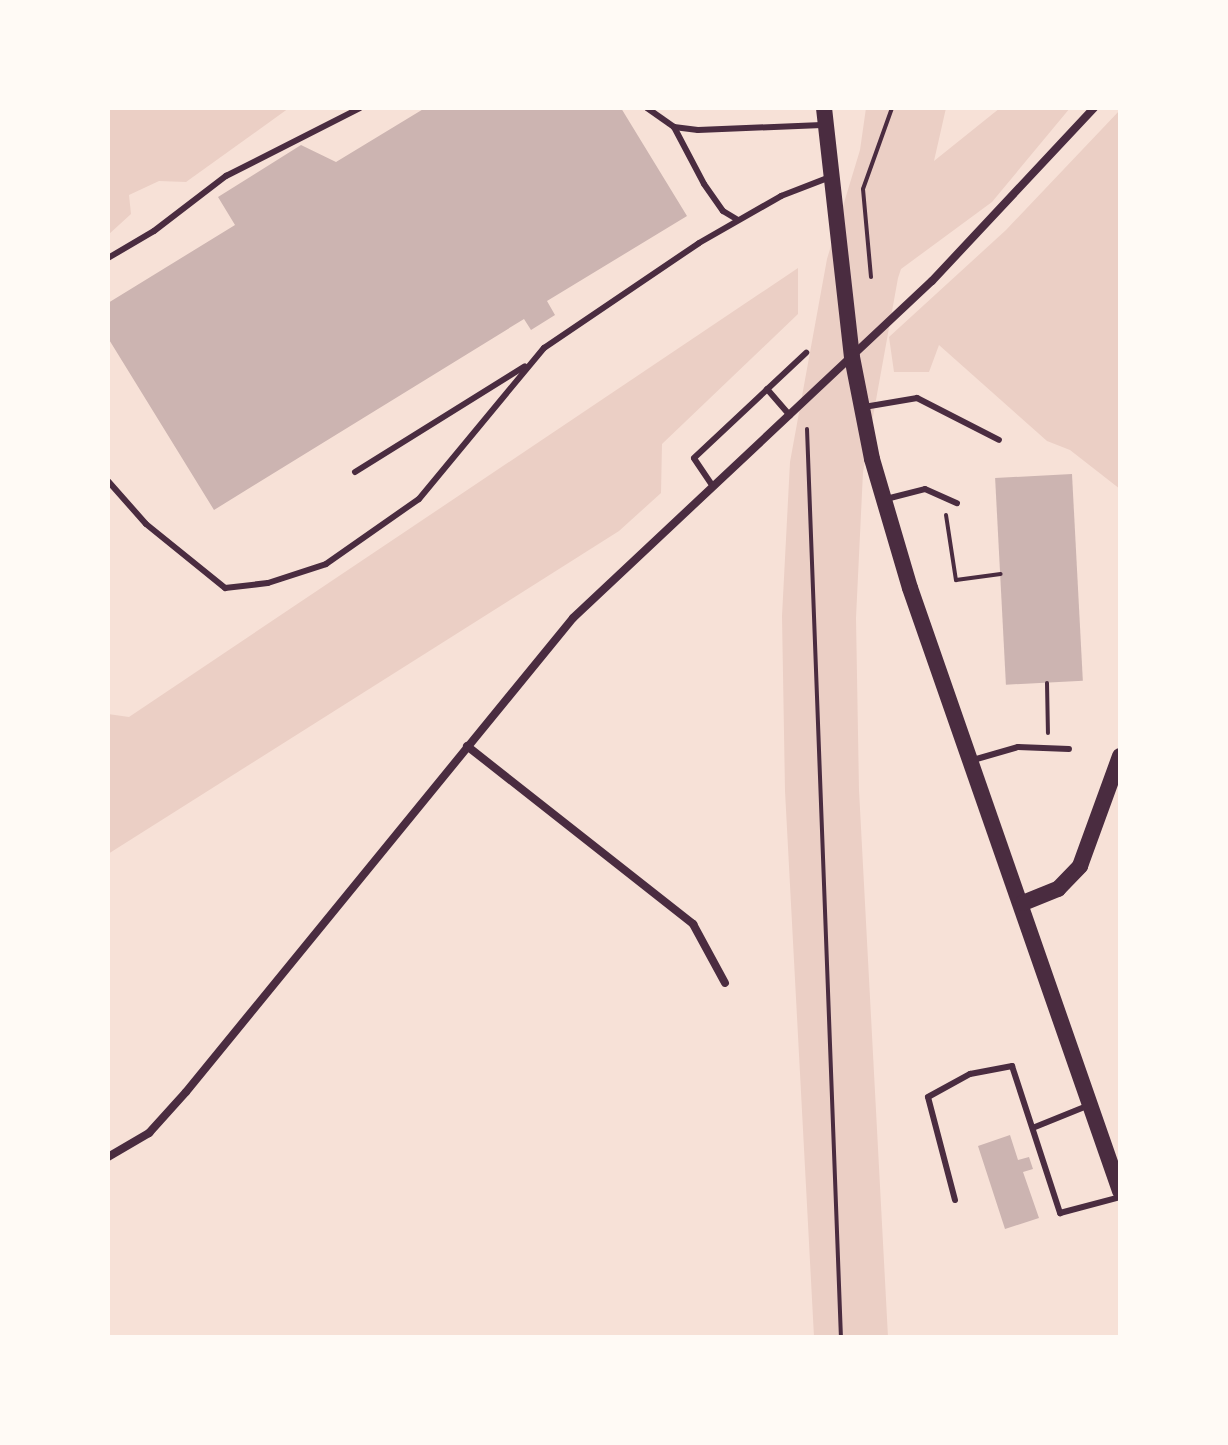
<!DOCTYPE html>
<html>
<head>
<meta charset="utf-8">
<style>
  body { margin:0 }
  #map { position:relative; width:1228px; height:1445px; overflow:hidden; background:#f7e1d7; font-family:"Noto Serif",serif }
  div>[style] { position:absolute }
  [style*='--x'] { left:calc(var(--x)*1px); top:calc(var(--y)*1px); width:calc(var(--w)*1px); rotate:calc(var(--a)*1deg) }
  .green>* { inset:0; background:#ebcfc5 }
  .building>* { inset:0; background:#ccb4b1; transform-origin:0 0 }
  .path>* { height:4px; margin:-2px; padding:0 2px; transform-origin:2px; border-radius:2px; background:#4a2c40 }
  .service>* { height:6px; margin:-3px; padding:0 3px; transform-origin:3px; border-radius:3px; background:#4a2c40 }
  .minor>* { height:8px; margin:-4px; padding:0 4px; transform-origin:4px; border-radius:4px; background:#4a2c40 }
  .secondary>* { height:16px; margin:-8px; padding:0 8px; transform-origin:8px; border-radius:8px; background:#4a2c40 }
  span { translate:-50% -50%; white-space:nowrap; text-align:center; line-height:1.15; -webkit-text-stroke:8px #fffaf5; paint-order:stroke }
  .frame { position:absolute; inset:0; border:110px solid #fffaf5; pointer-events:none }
</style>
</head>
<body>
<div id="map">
  <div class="green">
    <div style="clip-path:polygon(108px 108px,289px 108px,186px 182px,159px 181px,129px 195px,131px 214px,108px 235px)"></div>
    <div style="clip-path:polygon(866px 108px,946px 108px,934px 161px,1000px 108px,1070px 108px,992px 202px,901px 269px,898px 278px,863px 472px,856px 618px,859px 790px,888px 1337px,814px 1337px,785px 791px,782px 616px,790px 462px,827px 259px,860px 150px)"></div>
    <div style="clip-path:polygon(1120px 110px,1120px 489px,1070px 450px,1047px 441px,939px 345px,929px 372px,894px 372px,889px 337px,1006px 230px)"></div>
    <div style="clip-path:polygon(798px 268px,798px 314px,662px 444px,661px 493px,619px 531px,108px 854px,108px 714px,129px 717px)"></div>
  </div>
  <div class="building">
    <div style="clip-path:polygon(425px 108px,621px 108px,687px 216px,547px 301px,555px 315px,531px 330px,524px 319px,214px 510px,108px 338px,108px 303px,235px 225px,218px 197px,301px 145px,336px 162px)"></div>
    <div style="left:1072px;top:474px;width:207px;height:77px;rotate:87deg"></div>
    <div style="clip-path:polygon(1010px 1135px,1018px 1160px,1029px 1157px,1033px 1169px,1023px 1172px,1039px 1218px,1005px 1229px,978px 1146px)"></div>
  </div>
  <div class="path">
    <div style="--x:871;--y:277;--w:88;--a:-95.2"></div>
    <div style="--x:863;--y:189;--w:86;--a:-70.3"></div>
    <div style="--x:807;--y:429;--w:909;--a:87.86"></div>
    <div style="--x:946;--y:515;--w:66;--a:81.3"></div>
    <div style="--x:956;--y:580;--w:45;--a:-7.6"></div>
    <div style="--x:1047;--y:683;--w:50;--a:88.9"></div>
  </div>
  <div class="service">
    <div style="--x:647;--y:108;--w:33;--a:35"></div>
    <div style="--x:674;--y:127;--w:24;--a:7"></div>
    <div style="--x:698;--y:130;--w:124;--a:-2.3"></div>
    <div style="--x:674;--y:127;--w:64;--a:62.2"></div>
    <div style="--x:704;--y:184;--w:33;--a:55"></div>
    <div style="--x:723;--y:211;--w:17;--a:31"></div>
    <div style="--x:108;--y:258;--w:53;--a:-30.4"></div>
    <div style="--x:154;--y:231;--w:91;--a:-37.4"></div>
    <div style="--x:226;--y:176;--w:150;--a:-26.9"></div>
    <div style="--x:767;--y:389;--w:35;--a:49"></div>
    <div style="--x:864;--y:407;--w:54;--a:-9.6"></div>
    <div style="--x:917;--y:398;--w:92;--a:27.1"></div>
    <div style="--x:355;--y:472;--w:200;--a:-31.9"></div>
    <div style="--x:108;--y:481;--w:57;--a:48.5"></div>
    <div style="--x:146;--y:524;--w:102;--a:39"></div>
    <div style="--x:225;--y:588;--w:43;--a:-6.6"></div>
    <div style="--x:268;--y:583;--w:61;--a:-18.1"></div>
    <div style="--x:326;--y:564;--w:113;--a:-35"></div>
    <div style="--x:419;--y:499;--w:196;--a:-50.4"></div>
    <div style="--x:544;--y:348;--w:187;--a:-34.1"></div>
    <div style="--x:699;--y:243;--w:95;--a:-29.8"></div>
    <div style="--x:781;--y:196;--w:53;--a:-21.2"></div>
    <div style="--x:712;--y:485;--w:32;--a:-124"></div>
    <div style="--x:694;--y:458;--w:154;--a:-43.2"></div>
    <div style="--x:886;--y:499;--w:40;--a:-14.4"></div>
    <div style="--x:925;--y:489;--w:35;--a:24"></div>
    <div style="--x:973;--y:760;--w:47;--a:-16.1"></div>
    <div style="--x:1018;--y:747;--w:51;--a:2.2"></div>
    <div style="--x:1035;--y:1127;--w:56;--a:-22"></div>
    <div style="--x:955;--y:1200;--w:106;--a:-104.7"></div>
    <div style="--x:928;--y:1097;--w:48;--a:-28.7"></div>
    <div style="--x:970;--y:1074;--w:43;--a:-10.8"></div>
    <div style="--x:1012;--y:1066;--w:155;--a:71.9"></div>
    <div style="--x:1060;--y:1213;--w:62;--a:-14.9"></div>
  </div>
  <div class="minor">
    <div style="--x:467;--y:746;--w:288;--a:38.2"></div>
    <div style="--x:693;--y:924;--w:67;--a:61.5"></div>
    <div style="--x:108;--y:1157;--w:48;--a:-30.3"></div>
    <div style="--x:149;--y:1133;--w:55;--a:-47.9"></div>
    <div style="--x:186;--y:1092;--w:612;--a:-50.77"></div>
    <div style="--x:573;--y:618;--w:492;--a:-43.2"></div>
    <div style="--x:932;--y:281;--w:237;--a:-46.9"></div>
  </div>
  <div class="secondary">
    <div style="--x:824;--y:108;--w:251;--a:83.6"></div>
    <div style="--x:852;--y:357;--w:104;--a:78.9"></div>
    <div style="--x:872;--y:459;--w:134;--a:73.6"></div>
    <div style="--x:910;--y:588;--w:639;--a:70.8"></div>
    <div style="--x:1023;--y:903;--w:38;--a:-22"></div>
    <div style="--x:1058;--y:889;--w:32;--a:-46"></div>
    <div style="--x:1080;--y:866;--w:117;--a:-70"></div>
  </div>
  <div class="frame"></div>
</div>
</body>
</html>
